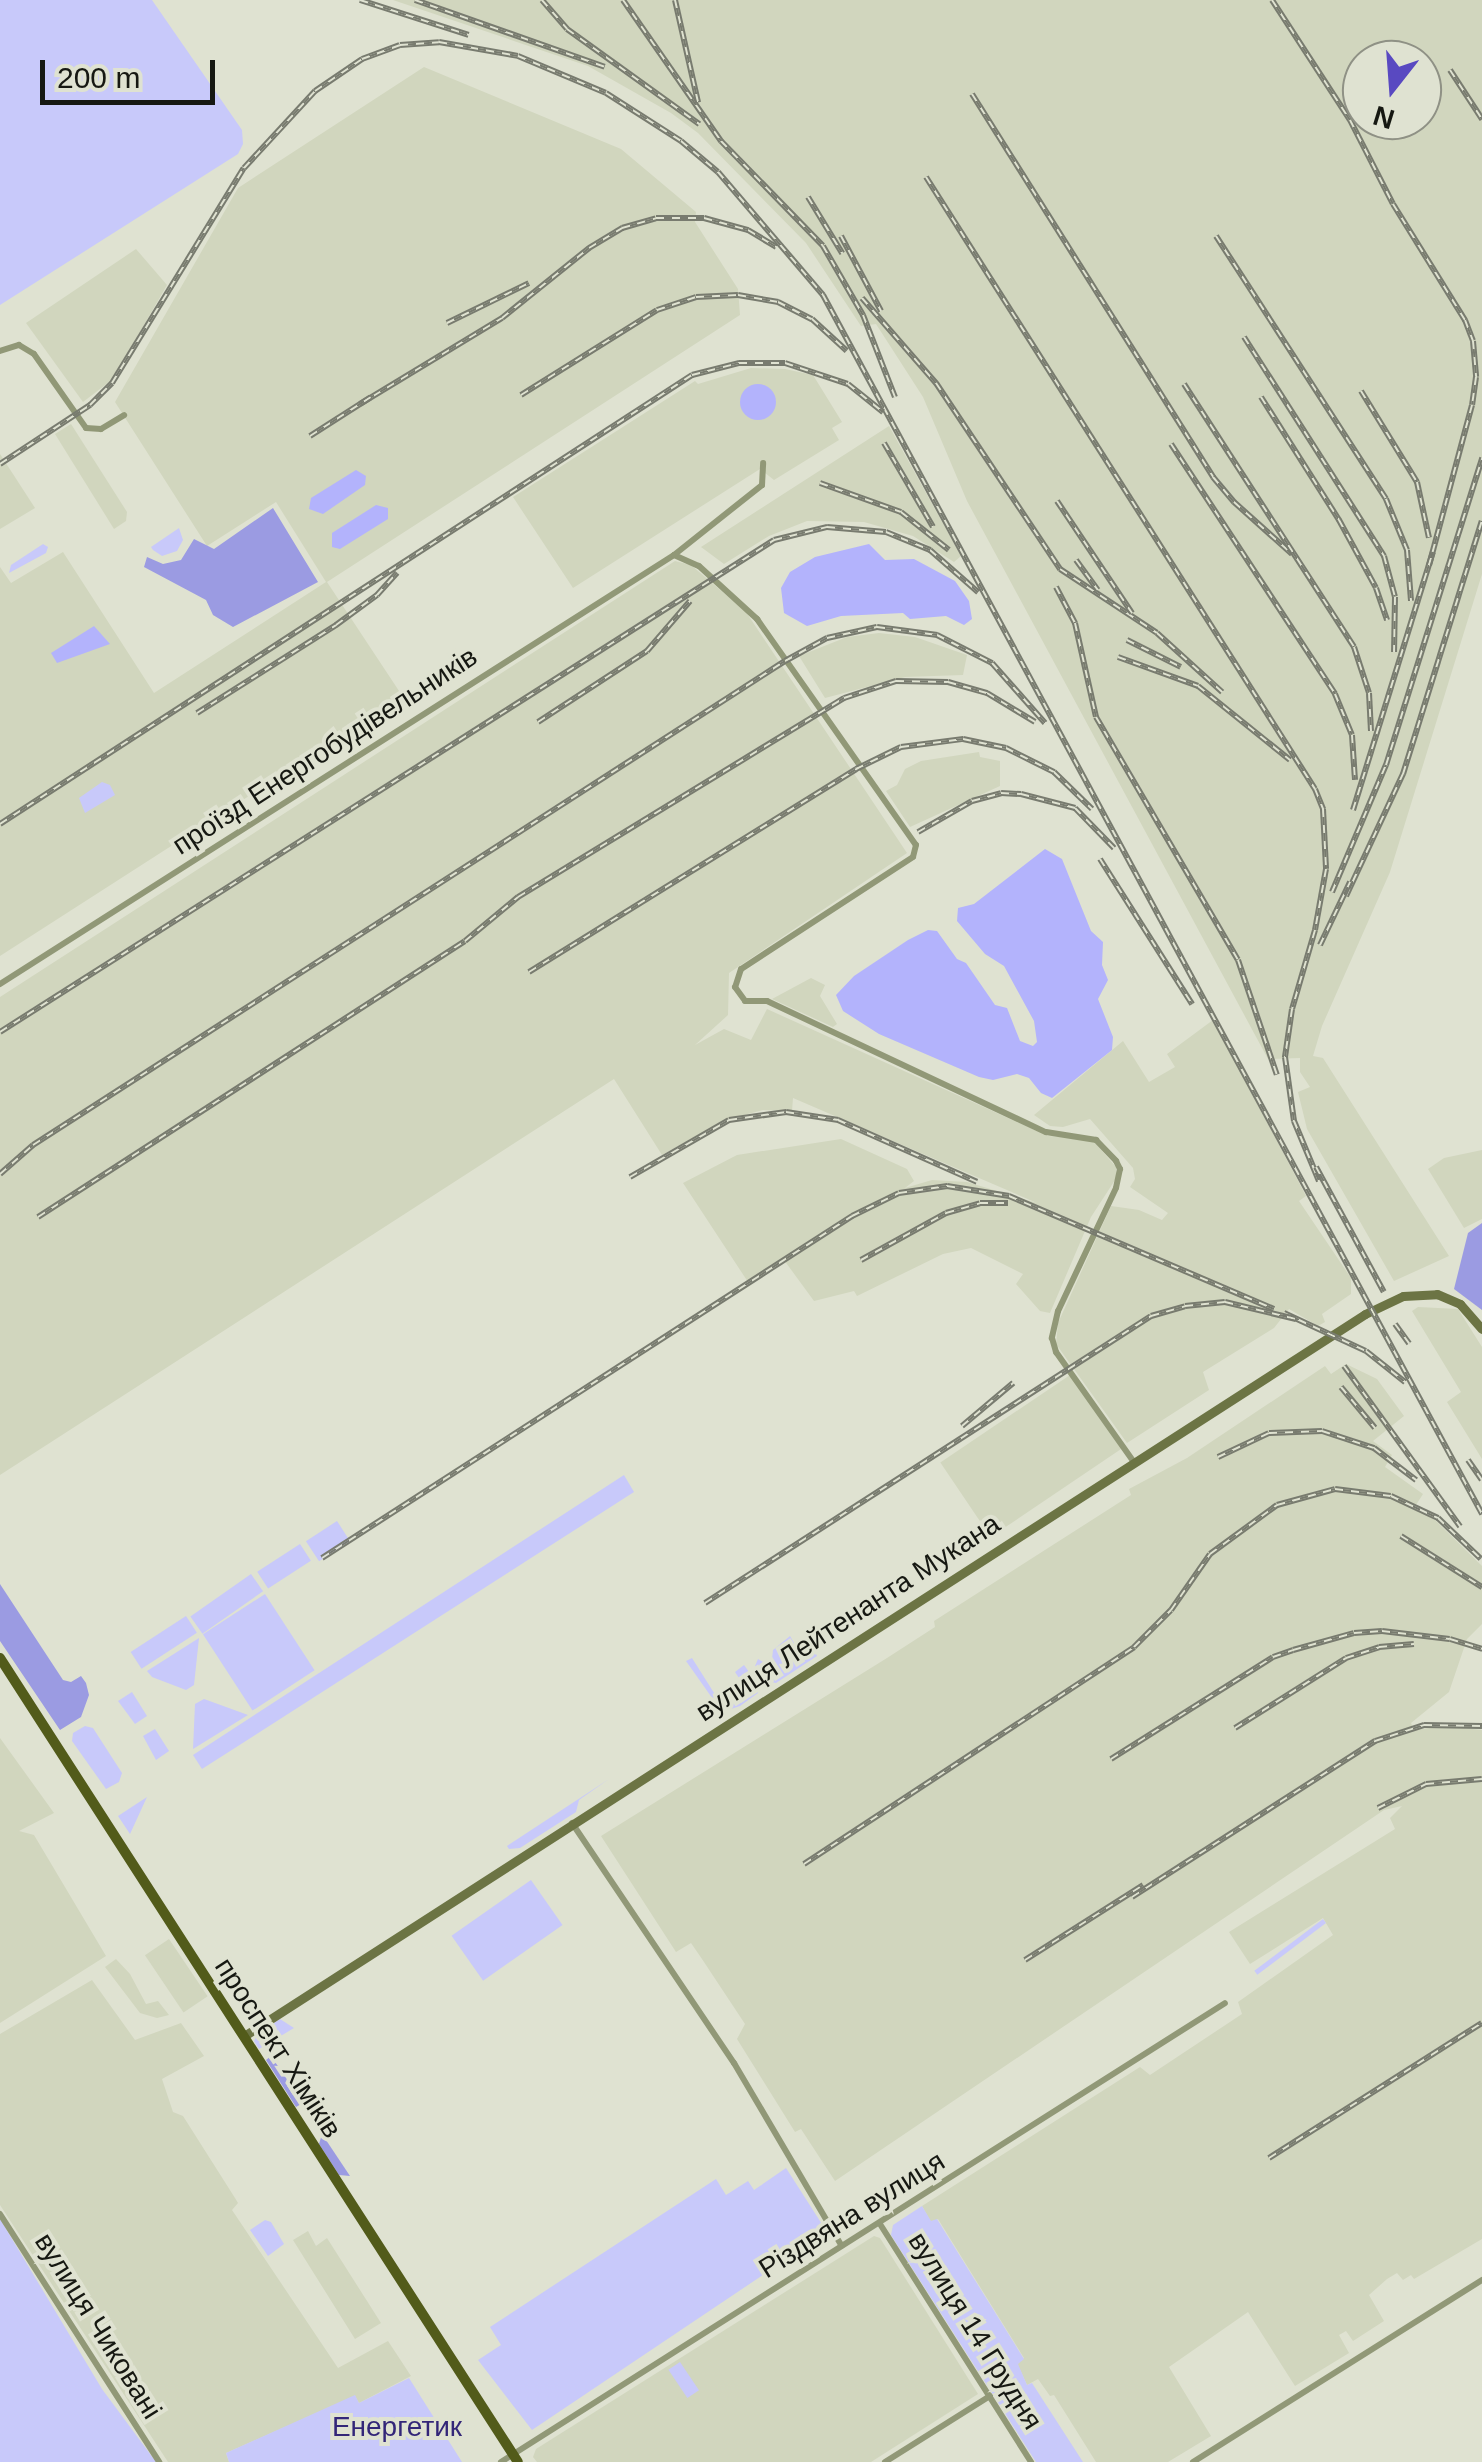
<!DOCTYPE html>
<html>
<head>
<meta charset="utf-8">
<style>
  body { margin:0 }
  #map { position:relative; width:1482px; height:2462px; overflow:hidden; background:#dfe2d1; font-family:Arial,sans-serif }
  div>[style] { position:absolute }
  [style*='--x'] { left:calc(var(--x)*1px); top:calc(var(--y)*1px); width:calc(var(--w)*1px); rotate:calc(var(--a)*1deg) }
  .built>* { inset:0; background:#d1d6be; transform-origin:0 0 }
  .green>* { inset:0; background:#c8c9fa; transform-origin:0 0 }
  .forest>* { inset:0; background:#9b9be2 }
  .water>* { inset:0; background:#b3b3fc }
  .round { border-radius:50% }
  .minor>* { height:6px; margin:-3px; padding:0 3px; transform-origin:3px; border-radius:3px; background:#919877 }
  .secondary>* { height:9px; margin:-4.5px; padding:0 4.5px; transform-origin:4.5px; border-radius:4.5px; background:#6c7444 }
  .primary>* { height:10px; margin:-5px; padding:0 5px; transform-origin:5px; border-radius:5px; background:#525b1a }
  .rail>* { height:6px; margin-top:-3px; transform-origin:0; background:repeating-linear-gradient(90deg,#dfe2d1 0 8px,#787b6f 0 16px); box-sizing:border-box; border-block:2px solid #787b6f }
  span { translate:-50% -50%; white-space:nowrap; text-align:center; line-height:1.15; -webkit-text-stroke:8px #dfe2d1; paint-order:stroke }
  .street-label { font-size:28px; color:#161812 }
  .park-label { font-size:28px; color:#332678 }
  .north { position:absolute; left:1342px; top:40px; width:100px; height:100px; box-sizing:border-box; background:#dfe2d1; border:2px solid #8f9185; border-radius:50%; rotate:197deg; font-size:28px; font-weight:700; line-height:40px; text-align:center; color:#161812 }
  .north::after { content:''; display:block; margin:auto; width:35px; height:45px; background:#5949c1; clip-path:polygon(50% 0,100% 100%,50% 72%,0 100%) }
  .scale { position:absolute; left:40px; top:60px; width:175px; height:45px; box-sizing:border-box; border:5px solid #161812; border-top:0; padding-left:12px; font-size:30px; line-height:35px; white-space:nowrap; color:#161812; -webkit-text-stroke:8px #dfe2d1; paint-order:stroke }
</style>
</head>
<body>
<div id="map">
  <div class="built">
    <div style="clip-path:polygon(evenodd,393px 0,1482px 0,1482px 574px,1390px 872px,1322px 1026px,1313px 1056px,1323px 1058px,1449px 1256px,1394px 1281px,1307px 1129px,1298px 1092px,1310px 1087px,1300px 1072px,1300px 1058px,1268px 1059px,967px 501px,923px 397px,876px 324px,861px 326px,806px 243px,698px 133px,671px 113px,588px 66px,393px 0,1362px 60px,1422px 60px,1422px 120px,1362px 120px,1362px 60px)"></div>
    <div style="clip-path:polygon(424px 67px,621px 149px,696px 212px,695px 222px,738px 289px,740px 315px,327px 582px,403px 697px,0 956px,0 567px,11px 583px,63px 552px,154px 693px,326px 582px,276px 502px,207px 546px,115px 402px,238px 188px)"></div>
    <div style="clip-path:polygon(136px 249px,167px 285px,113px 379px,83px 402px,26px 323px)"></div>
    <div style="clip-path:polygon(751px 368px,785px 369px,813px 375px,842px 422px,832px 428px,839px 440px,774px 480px,760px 469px,573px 588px,513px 497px,695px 381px,698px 384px)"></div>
    <div style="clip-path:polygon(71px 424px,127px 512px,126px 521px,114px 529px,55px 434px)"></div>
    <div style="clip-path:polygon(889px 426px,961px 556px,954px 562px,913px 536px,864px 522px,807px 521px,769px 536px,724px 564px,701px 547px)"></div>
    <div style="clip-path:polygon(0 454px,35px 508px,0 529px)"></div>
    <div style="clip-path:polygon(675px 561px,691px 565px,746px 612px,907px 853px,729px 973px,728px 1015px,695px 1045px,724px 1029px,751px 1040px,767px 1009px,1048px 1136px,1088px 1138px,1096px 1144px,1116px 1167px,1117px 1177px,1091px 1217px,1050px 1313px,1040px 1311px,1016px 1284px,1023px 1274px,971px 1248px,943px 1254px,857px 1296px,854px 1291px,814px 1301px,784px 1260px,748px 1282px,683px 1183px,737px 1155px,841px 1139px,907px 1169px,914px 1181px,905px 1188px,932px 1180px,967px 1182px,1037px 1203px,793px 1098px,792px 1111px,763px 1110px,725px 1120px,662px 1155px,614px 1079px,0 1475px,0 997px)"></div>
    <div style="clip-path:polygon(879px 633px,915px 637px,967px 655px,963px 675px,905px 677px,825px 698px,799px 656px,847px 637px)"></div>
    <div style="clip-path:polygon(979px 752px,980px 757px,1000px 761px,1000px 786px,910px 827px,886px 791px,897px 785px,905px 769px,921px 761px)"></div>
    <div style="clip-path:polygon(811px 978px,825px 985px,820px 996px,837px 1024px,833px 1027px,772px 999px)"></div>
    <div style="clip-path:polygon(1213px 1020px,1306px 1196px,1299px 1201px,1351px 1278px,1351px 1294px,1322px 1314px,1325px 1322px,1318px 1326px,1289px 1309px,1274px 1328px,1203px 1372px,1209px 1390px,1127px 1443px,1056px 1344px,1058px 1323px,1111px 1206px,1139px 1210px,1162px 1220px,1168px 1213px,1130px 1187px,1135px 1179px,1133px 1168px,1090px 1119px,1063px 1127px,1050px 1126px,1034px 1115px,1123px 1041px,1149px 1082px,1175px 1067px,1167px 1054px)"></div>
    <div style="clip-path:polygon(1482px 1150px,1482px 1219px,1464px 1228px,1428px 1169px,1444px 1158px)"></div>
    <div style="clip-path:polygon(1418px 1307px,1458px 1309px,1482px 1347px,1482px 1459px,1447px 1402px,1461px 1392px,1412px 1311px)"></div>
    <div style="clip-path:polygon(1346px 1364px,1377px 1379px,1404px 1416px,1373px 1441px,1392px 1455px,1385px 1467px,1423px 1494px,1414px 1508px,1435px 1520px,1482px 1566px,1482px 1624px,1467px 1639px,1449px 1692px,1411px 1723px,1414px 1730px,1445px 1726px,1482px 1730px,1482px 2239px,1414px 2279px,1411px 2275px,1403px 2280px,1397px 2273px,1387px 2279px,1369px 2295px,1384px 2321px,1353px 2341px,1346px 2331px,1339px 2335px,1349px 2353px,1295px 2386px,1248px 2312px,1169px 2367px,1211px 2436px,1168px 2462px,1096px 2462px,1054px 2395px,1050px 2396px,1038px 2379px,1027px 2385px,1017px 2363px,1024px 2358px,938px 2219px,931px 2222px,922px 2206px,1140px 2067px,1150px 2075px,1242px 2014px,1238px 2002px,1333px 1935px,1323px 1918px,1250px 1964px,1229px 1932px,1395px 1829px,1390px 1818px,1402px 1806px,1384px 1810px,835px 2181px,801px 2129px,795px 2132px,737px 2039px,745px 2024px,702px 1959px,691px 1943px,676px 1952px,601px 1836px,887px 1658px,935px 1627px,934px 1621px,1131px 1495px,1129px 1489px,1187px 1458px,1325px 1366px,1331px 1374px)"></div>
    <div style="left:1073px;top:1373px;width:90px;height:160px;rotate:56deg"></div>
    <div style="clip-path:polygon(0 1738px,54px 1813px,19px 1831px,34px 1835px,106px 1956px,0 2023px)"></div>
    <div style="left:169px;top:1939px;width:69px;height:29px;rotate:56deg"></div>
    <div style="clip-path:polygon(116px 1959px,130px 1974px,146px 2004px,158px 2001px,169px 2015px,157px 2018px,140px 2013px,105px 1967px)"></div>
    <div style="clip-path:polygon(92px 1980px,135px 2040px,181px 2023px,204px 2056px,162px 2079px,173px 2112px,183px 2116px,235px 2198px,238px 2203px,232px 2210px,338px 2368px,388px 2341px,411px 2376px,359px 2403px,355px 2396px,226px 2453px,229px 2462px,168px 2462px,0 2205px,0 2034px)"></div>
    <div style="clip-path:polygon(308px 2231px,316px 2246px,327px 2238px,381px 2323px,355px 2339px,293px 2240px)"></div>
    <div style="clip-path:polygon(874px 2236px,880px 2238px,978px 2394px,871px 2462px,537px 2462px,533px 2457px,536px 2449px)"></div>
  </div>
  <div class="green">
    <div style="clip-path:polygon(0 0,152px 0,242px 130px,243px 144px,238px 154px,0 305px)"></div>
    <div style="clip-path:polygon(179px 528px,183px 540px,177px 551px,162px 556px,153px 550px,151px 547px)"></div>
    <div style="clip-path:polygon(43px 544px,48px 547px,46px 553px,9px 573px,11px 565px)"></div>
    <div style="clip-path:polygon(102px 782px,110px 785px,115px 795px,85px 813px,79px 798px)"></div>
    <div style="clip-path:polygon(624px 1475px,634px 1492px,202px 1769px,193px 1755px)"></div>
    <div style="left:337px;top:1521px;width:24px;height:37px;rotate:57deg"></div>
    <div style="left:300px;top:1544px;width:20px;height:51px;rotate:57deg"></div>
    <div style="left:251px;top:1574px;width:21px;height:74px;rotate:55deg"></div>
    <div style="left:265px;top:1594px;width:91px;height:74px;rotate:57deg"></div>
    <div style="left:186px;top:1616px;width:20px;height:66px;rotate:57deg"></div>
    <div style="clip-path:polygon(808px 1635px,817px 1656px,776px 1683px,763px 1680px,755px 1666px,758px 1659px,765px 1663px,772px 1659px,773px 1650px,790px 1636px,797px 1648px)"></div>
    <div style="clip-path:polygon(199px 1638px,194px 1685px,186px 1690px,152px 1677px,147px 1671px)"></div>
    <div style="clip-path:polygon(692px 1658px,716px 1696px,741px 1681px,735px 1672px,744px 1665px,757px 1683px,758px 1693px,740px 1706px,722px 1712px,686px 1661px)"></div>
    <div style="clip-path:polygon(132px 1692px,147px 1716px,135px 1724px,118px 1701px)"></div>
    <div style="clip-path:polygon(204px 1699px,248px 1715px,193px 1749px,195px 1704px)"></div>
    <div style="clip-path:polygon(85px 1726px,93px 1728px,122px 1773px,119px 1782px,106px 1789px,72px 1741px,73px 1733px)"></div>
    <div style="clip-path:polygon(155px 1729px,169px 1751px,156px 1760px,143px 1736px)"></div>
    <div style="clip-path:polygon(609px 1779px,579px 1800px,576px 1812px,520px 1848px,509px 1849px,507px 1846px)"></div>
    <div style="clip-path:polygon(147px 1797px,130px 1834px,118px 1816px)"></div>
    <div style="left:531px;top:1880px;width:55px;height:97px;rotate:55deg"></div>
    <div style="left:1323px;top:1919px;width:5px;height:86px;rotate:53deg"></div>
    <div style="clip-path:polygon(280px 2019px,294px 2028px,259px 2049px,254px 2041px,258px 2034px)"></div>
    <div style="clip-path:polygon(786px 2168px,827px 2232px,532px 2430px,478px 2360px,501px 2345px,490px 2327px,716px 2179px,726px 2195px,748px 2181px,754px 2190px)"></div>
    <div style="clip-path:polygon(922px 2206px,931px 2221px,937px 2219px,1024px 2359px,1018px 2364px,1027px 2385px,1032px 2383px,1083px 2462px,1036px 2462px,891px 2235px,893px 2225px)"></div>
    <div style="clip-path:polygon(0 2219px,102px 2389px,156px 2462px,0 2462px)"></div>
    <div style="clip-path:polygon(265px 2220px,271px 2222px,284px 2244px,268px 2256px,250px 2230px)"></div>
    <div style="left:680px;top:2362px;width:34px;height:14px;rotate:56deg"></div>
    <div style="clip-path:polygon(409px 2378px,462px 2462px,229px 2462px,226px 2453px,355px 2395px,359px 2403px)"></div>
  </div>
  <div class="forest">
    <div style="clip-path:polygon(273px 508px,318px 582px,233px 627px,213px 615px,206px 600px,144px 567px,147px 557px,163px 564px,181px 560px,194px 539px,214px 549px)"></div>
    <div style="clip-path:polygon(1482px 1223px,1482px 1310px,1454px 1289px,1468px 1233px)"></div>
    <div style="clip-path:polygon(0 1584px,63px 1680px,71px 1682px,81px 1676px,86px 1683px,89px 1695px,81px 1717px,60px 1730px,0 1641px)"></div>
    <div style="clip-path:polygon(271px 2056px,303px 2103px,296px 2107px,266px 2060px)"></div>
    <div style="clip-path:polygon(322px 2134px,350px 2176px,339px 2175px,319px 2144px)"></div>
  </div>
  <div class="water">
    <div class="round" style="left:740px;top:384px;width:36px;height:36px"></div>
    <div style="clip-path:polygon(356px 470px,366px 476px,365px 485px,323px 514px,309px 509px,311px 498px)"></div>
    <div style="clip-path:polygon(376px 505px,388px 508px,388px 519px,340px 549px,332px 547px,332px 533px)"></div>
    <div style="clip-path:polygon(869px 544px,885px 560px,914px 559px,955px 581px,969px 601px,972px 619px,964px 625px,946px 616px,910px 619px,903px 613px,841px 616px,807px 626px,784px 613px,781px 588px,790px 572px,815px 557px)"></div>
    <div style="clip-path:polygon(94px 626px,110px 644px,57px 663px,51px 653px)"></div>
    <div style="clip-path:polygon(1045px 849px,1062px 859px,1091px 931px,1103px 942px,1102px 965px,1108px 980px,1098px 999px,1113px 1037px,1112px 1050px,1052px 1098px,1041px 1093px,1029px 1078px,1017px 1074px,993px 1080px,979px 1077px,879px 1034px,843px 1011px,836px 995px,854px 976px,908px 940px,928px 930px,937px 931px,957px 959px,966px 963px,995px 1005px,1007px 1008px,1020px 1041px,1033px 1046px,1037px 1042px,1034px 1021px,1004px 966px,985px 954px,957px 921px,958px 908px,974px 904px)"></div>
  </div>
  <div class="minor">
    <div style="--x:0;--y:351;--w:20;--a:-18"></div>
    <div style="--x:19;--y:345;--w:17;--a:31"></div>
    <div style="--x:34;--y:354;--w:90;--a:54.9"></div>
    <div style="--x:86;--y:428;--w:15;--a:4"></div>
    <div style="--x:101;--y:429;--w:27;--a:-31"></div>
    <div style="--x:674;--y:555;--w:27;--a:24"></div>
    <div style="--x:699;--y:566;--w:79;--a:42.4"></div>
    <div style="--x:757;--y:619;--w:276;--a:54.9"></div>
    <div style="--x:916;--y:845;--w:12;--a:104"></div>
    <div style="--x:913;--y:857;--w:205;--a:146.9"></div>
    <div style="--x:741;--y:969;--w:19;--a:108"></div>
    <div style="--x:735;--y:987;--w:17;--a:54"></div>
    <div style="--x:745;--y:1001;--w:22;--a:0"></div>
    <div style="--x:767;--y:1001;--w:308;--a:25.2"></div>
    <div style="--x:1046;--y:1132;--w:51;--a:9.1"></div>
    <div style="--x:1096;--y:1140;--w:29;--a:46"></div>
    <div style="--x:1116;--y:1161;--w:9;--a:63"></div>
    <div style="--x:1120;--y:1169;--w:19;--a:102"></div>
    <div style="--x:1116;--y:1188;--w:136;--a:115.2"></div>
    <div style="--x:1058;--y:1311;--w:28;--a:103"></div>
    <div style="--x:1052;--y:1338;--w:15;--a:74"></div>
    <div style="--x:1056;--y:1352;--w:135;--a:54.7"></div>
    <div style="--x:0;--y:984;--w:799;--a:-32.48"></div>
    <div style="--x:674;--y:555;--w:112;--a:-38.5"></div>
    <div style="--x:762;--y:485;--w:22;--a:-87"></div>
    <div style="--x:572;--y:1823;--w:290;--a:56"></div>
    <div style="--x:734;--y:2063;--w:212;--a:59.5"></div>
    <div style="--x:0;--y:2214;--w:295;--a:57.3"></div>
    <div style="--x:880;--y:2224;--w:282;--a:57.6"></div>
    <div style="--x:501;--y:2462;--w:857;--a:-32.37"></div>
    <div style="--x:885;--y:2462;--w:124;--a:-32.2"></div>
    <div style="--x:1193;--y:2462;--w:342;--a:-32.2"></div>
  </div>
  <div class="secondary">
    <div style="--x:244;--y:2036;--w:1333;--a:-32.78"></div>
    <div style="--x:1365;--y:1314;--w:42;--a:-25.3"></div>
    <div style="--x:1403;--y:1296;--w:34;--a:-3"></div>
    <div style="--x:1437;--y:1294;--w:25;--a:23"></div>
    <div style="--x:1460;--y:1304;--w:33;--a:49"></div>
  </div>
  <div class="primary">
    <div style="--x:0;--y:1658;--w:956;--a:57.21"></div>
  </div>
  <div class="rail">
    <div style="--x:360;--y:0;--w:114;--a:17.8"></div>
    <div style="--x:415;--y:0;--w:201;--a:19.4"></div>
    <div style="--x:542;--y:0;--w:38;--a:49"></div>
    <div style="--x:567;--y:29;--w:163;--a:35.7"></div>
    <div style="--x:623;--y:0;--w:172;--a:55.2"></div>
    <div style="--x:721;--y:141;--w:146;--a:45.8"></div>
    <div style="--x:823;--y:246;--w:80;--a:59.9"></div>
    <div style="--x:863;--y:315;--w:88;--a:68.7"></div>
    <div style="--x:675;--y:0;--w:105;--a:77.3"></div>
    <div style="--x:1272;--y:0;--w:143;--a:57"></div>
    <div style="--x:1350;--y:120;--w:94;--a:62.9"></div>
    <div style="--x:1393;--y:204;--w:137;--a:58.2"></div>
    <div style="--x:1465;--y:320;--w:22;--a:69"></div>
    <div style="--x:1473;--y:341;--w:36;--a:85"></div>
    <div style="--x:1476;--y:377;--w:28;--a:98"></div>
    <div style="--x:1472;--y:405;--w:166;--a:105"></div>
    <div style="--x:1450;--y:70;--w:59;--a:56.9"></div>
    <div style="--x:972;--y:94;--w:453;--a:57.8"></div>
    <div style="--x:1213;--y:477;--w:33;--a:50"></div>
    <div style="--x:1234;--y:502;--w:78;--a:41.9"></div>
    <div style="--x:926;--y:177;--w:725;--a:57.56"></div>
    <div style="--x:1315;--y:789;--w:22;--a:68"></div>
    <div style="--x:1323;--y:809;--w:60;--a:87.1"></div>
    <div style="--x:1326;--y:869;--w:62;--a:100.2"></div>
    <div style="--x:1315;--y:930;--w:82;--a:106.2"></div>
    <div style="--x:1292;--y:1009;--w:49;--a:98.3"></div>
    <div style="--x:1285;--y:1057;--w:65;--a:82"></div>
    <div style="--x:1294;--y:1121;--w:65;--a:67.4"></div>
    <div style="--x:808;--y:197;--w:66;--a:58.7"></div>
    <div style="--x:841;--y:236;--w:85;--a:61.9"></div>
    <div style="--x:1216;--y:236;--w:313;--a:57.1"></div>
    <div style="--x:1386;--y:499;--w:55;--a:67.6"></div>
    <div style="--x:1407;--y:550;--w:51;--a:85.5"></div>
    <div style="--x:862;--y:298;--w:113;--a:49"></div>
    <div style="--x:936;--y:383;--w:224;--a:56.3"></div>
    <div style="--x:1060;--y:569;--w:116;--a:33.4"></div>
    <div style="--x:1157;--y:633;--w:88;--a:42.2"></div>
    <div style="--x:447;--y:323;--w:91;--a:-26"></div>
    <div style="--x:1244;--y:337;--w:260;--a:57.4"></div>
    <div style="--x:1384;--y:556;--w:42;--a:75"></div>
    <div style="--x:1395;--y:597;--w:55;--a:91"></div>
    <div style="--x:1184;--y:384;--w:313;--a:57.1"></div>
    <div style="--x:1354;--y:647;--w:48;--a:71.9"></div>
    <div style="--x:1369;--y:693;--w:38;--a:87"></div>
    <div style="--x:1361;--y:391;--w:107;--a:58.4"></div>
    <div style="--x:1417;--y:482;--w:57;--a:77.9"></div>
    <div style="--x:521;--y:395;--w:160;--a:-32"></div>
    <div style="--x:657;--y:310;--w:41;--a:-18.4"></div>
    <div style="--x:696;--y:297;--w:42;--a:-2.7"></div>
    <div style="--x:738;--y:295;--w:41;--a:9.9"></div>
    <div style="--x:778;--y:302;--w:38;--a:27"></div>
    <div style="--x:812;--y:319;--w:47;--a:42.4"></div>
    <div style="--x:1261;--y:397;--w:146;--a:57.6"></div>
    <div style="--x:1339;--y:520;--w:77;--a:61.4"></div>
    <div style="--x:1376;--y:588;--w:34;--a:71"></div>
    <div style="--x:360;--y:404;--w:166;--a:-31.2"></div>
    <div style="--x:502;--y:318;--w:112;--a:-38.8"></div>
    <div style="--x:589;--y:248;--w:39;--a:-31"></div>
    <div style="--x:622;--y:228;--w:35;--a:-16"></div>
    <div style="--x:656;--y:218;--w:48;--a:0"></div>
    <div style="--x:704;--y:218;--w:46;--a:15.3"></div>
    <div style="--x:748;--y:230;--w:33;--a:31"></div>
    <div style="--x:310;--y:436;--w:72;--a:-32.6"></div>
    <div style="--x:884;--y:443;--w:97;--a:59.7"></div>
    <div style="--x:1171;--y:444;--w:299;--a:56.7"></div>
    <div style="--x:1335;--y:694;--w:44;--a:67.5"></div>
    <div style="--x:1352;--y:735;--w:45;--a:86.2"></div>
    <div style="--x:0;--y:464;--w:108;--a:-33.2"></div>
    <div style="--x:90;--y:405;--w:31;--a:-45"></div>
    <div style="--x:112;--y:383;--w:252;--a:-58.5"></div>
    <div style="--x:244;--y:168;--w:105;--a:-47.3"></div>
    <div style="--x:315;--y:91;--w:57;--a:-34.2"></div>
    <div style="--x:362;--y:59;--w:40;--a:-20.2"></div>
    <div style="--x:400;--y:45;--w:39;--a:-4"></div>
    <div style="--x:439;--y:42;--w:80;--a:10"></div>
    <div style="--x:518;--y:56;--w:95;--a:22.8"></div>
    <div style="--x:606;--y:93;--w:89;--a:32.6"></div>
    <div style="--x:681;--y:141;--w:48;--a:40"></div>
    <div style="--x:718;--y:172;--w:162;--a:49.5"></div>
    <div style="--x:823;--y:295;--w:1386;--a:61.6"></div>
    <div style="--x:820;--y:483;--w:86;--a:19.7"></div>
    <div style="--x:901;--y:512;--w:61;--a:38.4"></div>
    <div style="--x:1057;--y:501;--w:135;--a:56.2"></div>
    <div style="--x:1076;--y:560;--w:37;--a:54"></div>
    <div style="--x:1056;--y:587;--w:41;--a:62.2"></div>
    <div style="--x:1075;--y:623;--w:96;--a:77.4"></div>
    <div style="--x:1096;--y:717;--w:281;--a:59.7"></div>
    <div style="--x:1238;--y:960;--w:121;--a:71.3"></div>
    <div style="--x:1127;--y:640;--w:60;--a:26.6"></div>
    <div style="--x:1118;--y:657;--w:85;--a:19.9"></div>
    <div style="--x:1198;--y:686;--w:118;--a:38.8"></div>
    <div style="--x:197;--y:713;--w:165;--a:-32.3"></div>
    <div style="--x:336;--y:625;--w:51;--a:-36.2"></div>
    <div style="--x:377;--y:595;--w:30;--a:-48"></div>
    <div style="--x:538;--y:722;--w:130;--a:-33.1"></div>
    <div style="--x:647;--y:651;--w:66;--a:-49.3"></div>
    <div style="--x:1353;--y:810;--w:270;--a:-72.8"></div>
    <div style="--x:0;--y:824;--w:825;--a:-32.98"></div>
    <div style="--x:692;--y:375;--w:49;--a:-14.3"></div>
    <div style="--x:739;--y:363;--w:46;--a:0"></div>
    <div style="--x:785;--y:363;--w:66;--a:18.4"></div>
    <div style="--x:848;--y:384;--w:45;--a:38.7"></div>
    <div style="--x:918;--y:832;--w:62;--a:-29.9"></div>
    <div style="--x:972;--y:801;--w:30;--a:-15"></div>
    <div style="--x:1001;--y:793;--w:20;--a:3"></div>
    <div style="--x:1021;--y:794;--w:56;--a:14.5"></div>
    <div style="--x:1075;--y:808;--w:56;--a:45.7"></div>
    <div style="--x:1100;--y:859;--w:172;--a:57.6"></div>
    <div style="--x:1332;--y:892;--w:138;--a:-67"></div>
    <div style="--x:1386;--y:765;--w:322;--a:-72.6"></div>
    <div style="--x:1346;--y:896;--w:135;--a:-65"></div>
    <div style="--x:1403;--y:774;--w:265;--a:-72.7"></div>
    <div style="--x:1320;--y:945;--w:70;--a:-64.5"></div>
    <div style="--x:529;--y:972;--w:385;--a:-31.8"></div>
    <div style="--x:856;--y:769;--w:50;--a:-26.1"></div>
    <div style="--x:901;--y:747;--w:63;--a:-7.4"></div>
    <div style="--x:963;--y:739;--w:44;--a:11.8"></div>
    <div style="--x:1006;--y:748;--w:54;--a:26.6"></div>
    <div style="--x:1054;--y:772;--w:53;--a:44.2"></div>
    <div style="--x:0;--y:1032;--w:917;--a:-32.44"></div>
    <div style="--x:774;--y:540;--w:55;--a:-13.8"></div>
    <div style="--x:827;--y:527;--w:59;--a:4.8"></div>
    <div style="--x:886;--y:532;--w:48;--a:22.2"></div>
    <div style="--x:930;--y:550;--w:64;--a:41.2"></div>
    <div style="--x:1316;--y:1167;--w:142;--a:61.5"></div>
    <div style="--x:0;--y:1174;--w:44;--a:-41.3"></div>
    <div style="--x:33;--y:1145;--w:894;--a:-32.77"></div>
    <div style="--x:785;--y:661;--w:48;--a:-28.7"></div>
    <div style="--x:827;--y:638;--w:51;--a:-12.4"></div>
    <div style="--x:877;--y:627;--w:61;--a:7.6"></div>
    <div style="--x:937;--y:635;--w:62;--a:27"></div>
    <div style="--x:992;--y:663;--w:80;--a:48.5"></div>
    <div style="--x:630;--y:1177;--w:114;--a:-29.9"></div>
    <div style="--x:729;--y:1120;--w:58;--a:-8"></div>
    <div style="--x:786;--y:1112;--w:53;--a:8.7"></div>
    <div style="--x:838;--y:1120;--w:152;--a:24"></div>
    <div style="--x:38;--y:1217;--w:508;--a:-32.88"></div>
    <div style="--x:465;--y:941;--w:69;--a:-39.7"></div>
    <div style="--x:518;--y:897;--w:382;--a:-31.4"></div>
    <div style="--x:844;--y:698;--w:55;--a:-18.1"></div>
    <div style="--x:896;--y:681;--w:52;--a:1.1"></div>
    <div style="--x:948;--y:682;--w:41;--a:15.8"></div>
    <div style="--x:987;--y:693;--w:56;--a:31.1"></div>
    <div style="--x:861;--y:1260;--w:97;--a:-28.9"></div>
    <div style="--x:946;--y:1213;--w:35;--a:-16"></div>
    <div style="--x:980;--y:1203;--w:28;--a:0"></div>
    <div style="--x:1284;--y:1313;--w:90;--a:24.9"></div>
    <div style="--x:1366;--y:1351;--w:50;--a:38.5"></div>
    <div style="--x:1395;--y:1324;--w:24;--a:54"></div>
    <div style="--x:1344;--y:1366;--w:198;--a:54.1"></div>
    <div style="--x:1341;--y:1387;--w:53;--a:50.3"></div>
    <div style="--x:962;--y:1426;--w:67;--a:-40.1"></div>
    <div style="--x:1218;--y:1457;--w:56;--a:-25.2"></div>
    <div style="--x:1269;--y:1433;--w:53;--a:-2.2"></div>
    <div style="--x:1322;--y:1431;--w:55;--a:18.1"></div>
    <div style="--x:1374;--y:1448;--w:53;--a:37.3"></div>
    <div style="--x:1468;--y:1460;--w:24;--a:55"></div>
    <div style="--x:1401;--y:1536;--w:96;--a:32.2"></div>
    <div style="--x:322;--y:1558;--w:631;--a:-32.83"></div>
    <div style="--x:852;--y:1216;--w:52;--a:-26.1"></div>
    <div style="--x:899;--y:1193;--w:49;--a:-8.3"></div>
    <div style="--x:947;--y:1186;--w:63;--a:9.2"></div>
    <div style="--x:1009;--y:1196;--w:288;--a:23.1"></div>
    <div style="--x:705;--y:1603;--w:530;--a:-32.76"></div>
    <div style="--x:1151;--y:1316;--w:35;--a:-16"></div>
    <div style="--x:1185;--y:1306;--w:40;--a:-5.7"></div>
    <div style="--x:1225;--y:1302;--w:73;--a:13.5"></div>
    <div style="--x:1235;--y:1728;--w:131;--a:-32.2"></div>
    <div style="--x:1346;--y:1658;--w:35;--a:-18"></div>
    <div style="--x:1379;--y:1647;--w:35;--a:-5"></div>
    <div style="--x:1111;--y:1759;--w:191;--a:-32.2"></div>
    <div style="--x:1273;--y:1657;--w:21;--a:-19"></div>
    <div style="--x:1293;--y:1650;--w:63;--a:-15.6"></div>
    <div style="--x:1354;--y:1633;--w:28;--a:-4"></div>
    <div style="--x:1382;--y:1631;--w:68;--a:6.7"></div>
    <div style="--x:1450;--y:1639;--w:34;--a:17"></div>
    <div style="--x:1378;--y:1808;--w:54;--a:-26.6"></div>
    <div style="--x:1426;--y:1784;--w:56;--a:-5.1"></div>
    <div style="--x:804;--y:1864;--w:395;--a:-33.3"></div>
    <div style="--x:1134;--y:1647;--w:52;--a:-45"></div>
    <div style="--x:1171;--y:1610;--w:68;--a:-55.1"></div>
    <div style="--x:1210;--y:1554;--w:83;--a:-36.2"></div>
    <div style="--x:1277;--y:1505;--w:60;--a:-15.4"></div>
    <div style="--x:1335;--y:1489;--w:56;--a:7.1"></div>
    <div style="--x:1391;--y:1496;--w:52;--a:25.1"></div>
    <div style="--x:1438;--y:1518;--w:59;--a:43.6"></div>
    <div style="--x:1132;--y:1897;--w:289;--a:-32.7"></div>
    <div style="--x:1375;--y:1741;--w:52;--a:-18.1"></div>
    <div style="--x:1424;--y:1725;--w:58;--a:1"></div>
    <div style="--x:1025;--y:1960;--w:140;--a:-32.4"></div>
    <div style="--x:1269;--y:2158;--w:252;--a:-32.4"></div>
  </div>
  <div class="street-label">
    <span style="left:325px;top:751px;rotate:-33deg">проїзд Енергобудівельників</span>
    <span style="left:848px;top:1618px;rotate:-33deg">вулиця Лейтенанта Мукана</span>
    <span style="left:278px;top:2048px;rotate:57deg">проспект Хіміків</span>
    <span style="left:852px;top:2215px;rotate:-32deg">Різдвяна вулиця</span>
    <span style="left:98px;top:2326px;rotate:58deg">вулиця Чиковані</span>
    <span style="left:975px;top:2331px;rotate:58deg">вулиця 14 Грудня</span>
  </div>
  <div class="park-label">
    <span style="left:397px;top:2427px">Енергетик</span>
  </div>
  <div class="north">N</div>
  <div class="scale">200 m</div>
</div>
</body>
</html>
